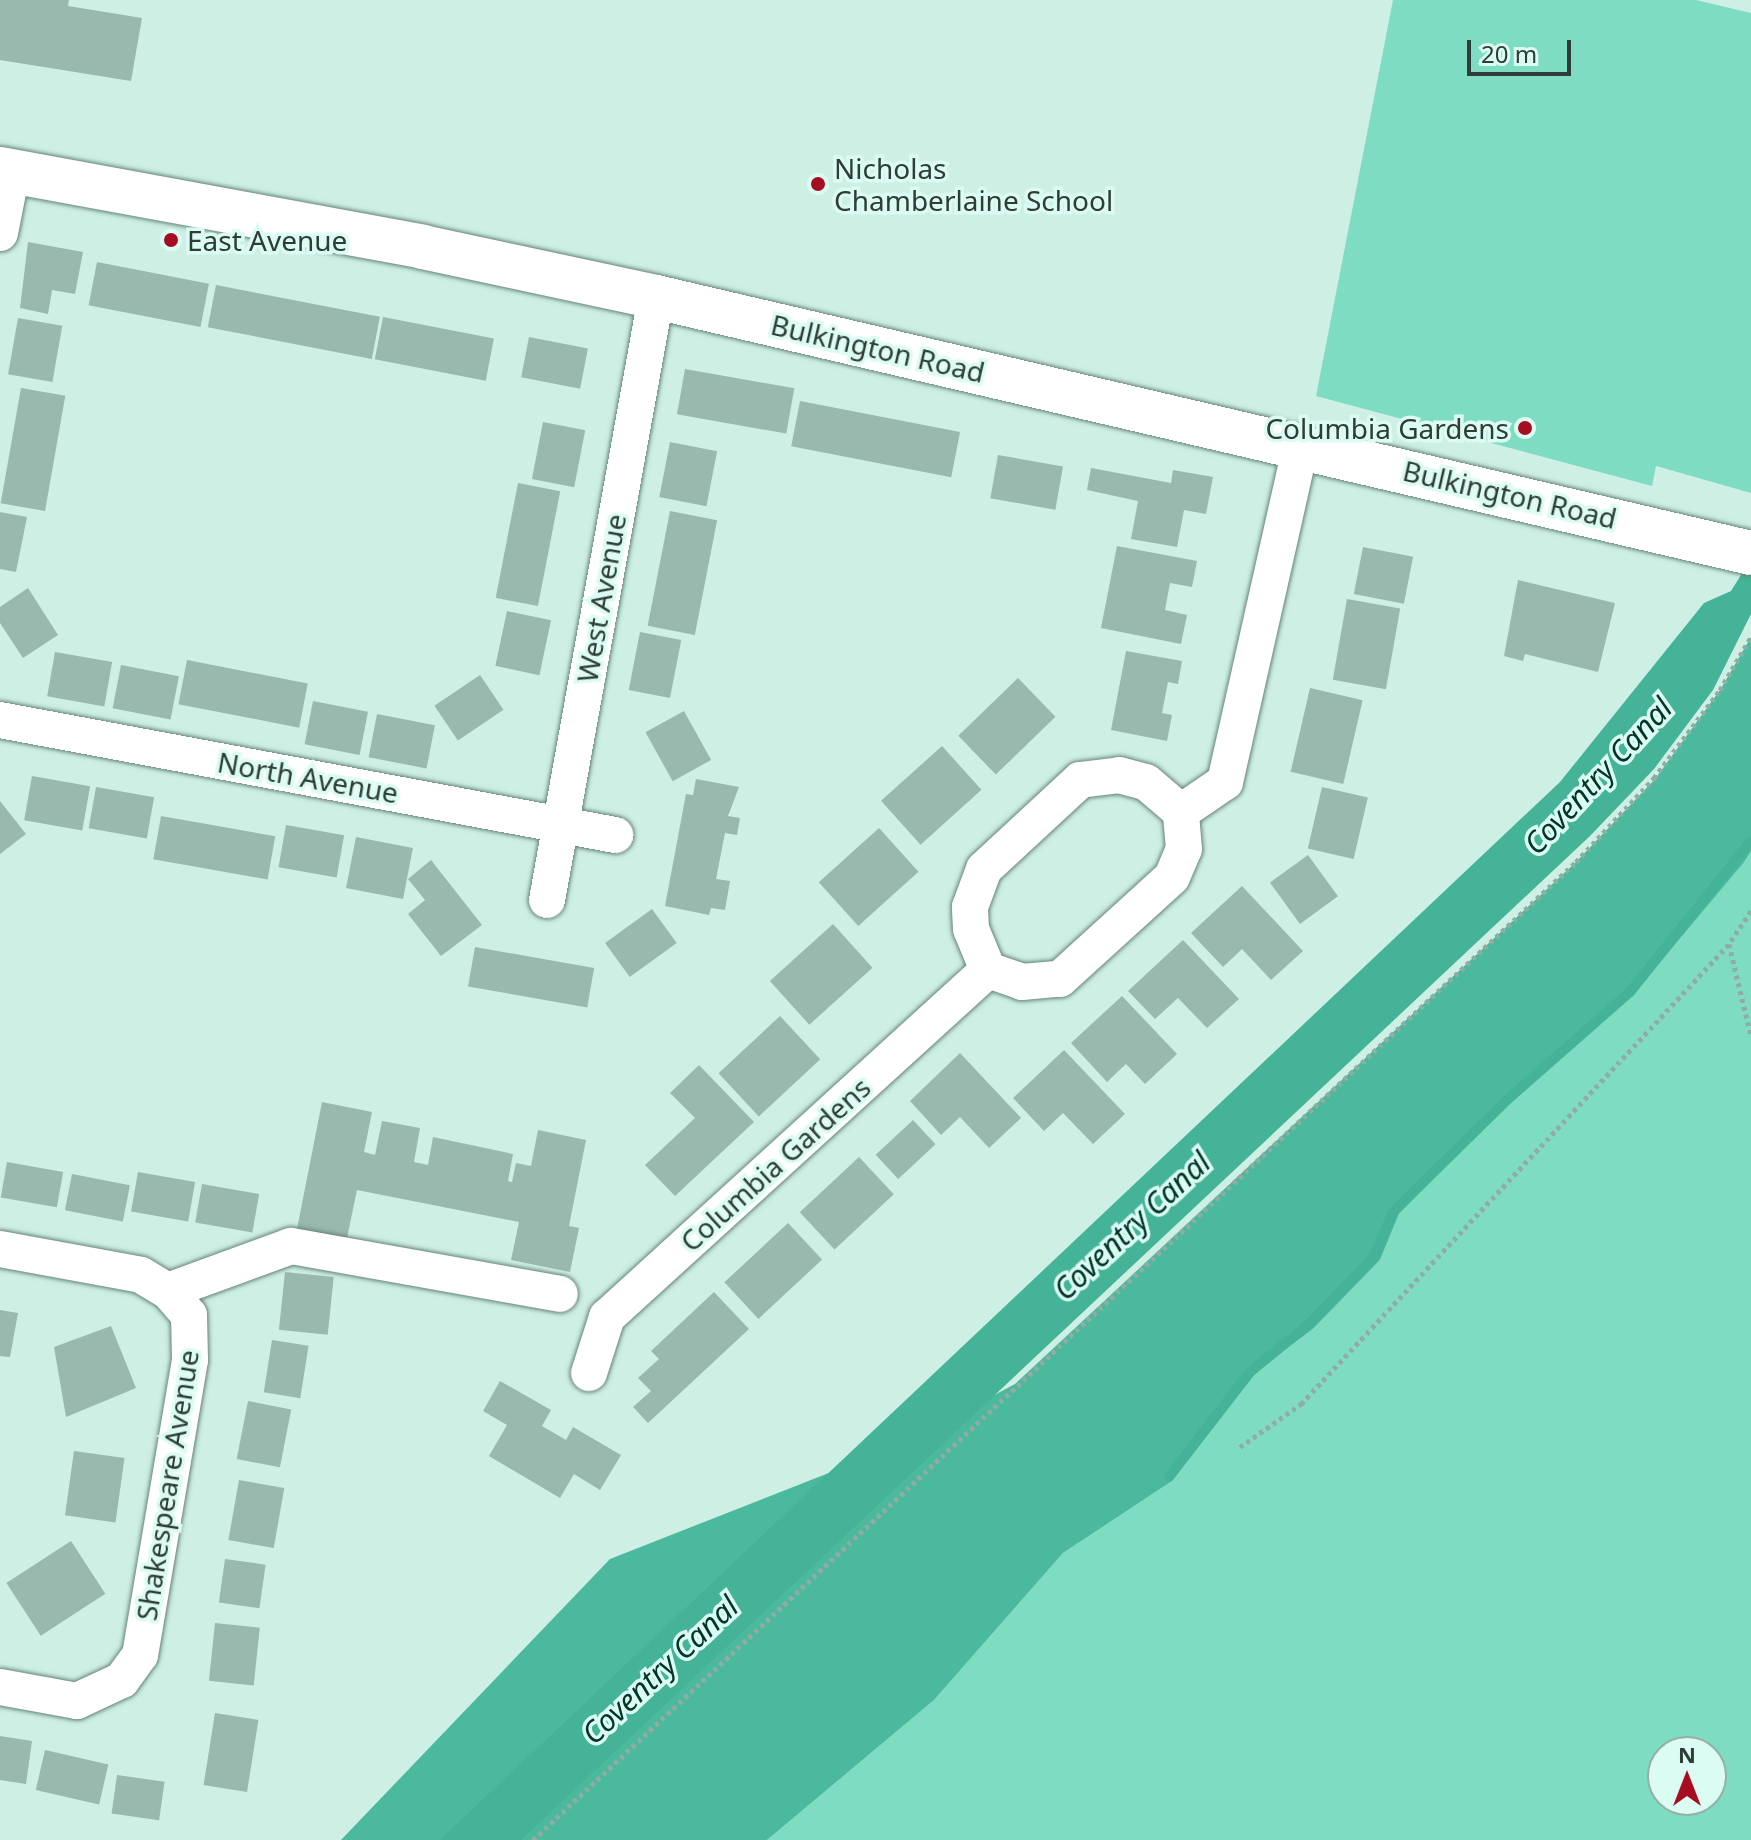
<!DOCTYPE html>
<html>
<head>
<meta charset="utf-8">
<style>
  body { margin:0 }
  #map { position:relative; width:1751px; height:1840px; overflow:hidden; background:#ceefe4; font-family:"Noto Sans",sans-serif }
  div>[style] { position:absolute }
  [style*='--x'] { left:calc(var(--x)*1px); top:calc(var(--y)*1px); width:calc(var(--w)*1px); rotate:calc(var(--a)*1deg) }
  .green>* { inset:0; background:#7edcc2 }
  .forest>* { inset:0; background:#4bb99e }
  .water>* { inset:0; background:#44b398 }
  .stream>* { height:10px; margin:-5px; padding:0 5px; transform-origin:5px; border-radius:5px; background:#44b398 }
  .building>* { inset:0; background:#99b8ae; transform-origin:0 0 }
  .path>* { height:5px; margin-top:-2.5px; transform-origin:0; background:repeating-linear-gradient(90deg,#92aba3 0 4px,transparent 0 8px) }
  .roads { filter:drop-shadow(0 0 2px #65847a) drop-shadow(0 0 2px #65847a) }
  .minor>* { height:36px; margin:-18px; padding:0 18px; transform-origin:18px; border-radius:18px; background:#fff }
  .secondary>* { height:44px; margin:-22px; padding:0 22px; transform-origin:22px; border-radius:22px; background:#fff }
  .dots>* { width:22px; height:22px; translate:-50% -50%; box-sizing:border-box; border:4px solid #dbfcf2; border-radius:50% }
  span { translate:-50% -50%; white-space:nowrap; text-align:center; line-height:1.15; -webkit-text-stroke:7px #dbfcf2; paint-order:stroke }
  .poi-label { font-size:28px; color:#2f3c38 }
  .left { translate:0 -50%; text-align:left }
  .right { translate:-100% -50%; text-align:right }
  .street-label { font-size:28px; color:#2f3c38 }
  .water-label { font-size:30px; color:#01352a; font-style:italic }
  .north { position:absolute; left:1647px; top:1736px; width:80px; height:80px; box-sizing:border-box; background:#dbfcf2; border:2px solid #96afa8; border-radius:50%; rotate:0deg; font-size:22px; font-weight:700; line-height:32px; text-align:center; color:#2f3c38 }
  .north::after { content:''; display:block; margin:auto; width:28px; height:36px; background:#a60d20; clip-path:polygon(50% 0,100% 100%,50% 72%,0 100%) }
  .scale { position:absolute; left:1467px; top:40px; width:104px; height:36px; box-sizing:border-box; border:4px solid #2f3c38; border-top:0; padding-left:10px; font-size:24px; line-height:28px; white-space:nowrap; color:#2f3c38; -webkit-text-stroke:6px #dbfcf2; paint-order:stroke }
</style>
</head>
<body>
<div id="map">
  <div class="green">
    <div style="clip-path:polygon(1393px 0,1696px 0,1751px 13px,1751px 493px,1656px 466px,1652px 486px,1316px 396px)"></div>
    <div style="clip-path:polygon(evenodd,1751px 851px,1751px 1840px,767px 1840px,934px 1700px,1063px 1553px,1172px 1481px,1259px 1369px,1313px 1329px,1380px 1260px,1399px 1214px,1515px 1097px,1635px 992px,1751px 851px,1663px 1752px,1711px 1752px,1711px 1800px,1663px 1800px,1663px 1752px)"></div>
  </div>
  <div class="forest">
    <div style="clip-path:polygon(1751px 637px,1751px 851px,1744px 862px,1635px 992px,1515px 1097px,1399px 1214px,1380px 1260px,1313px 1329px,1259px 1369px,1172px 1481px,1063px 1553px,934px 1700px,767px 1840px,341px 1840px,610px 1559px,905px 1443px,1015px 1384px,1576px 862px,1655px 779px,1720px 690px)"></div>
  </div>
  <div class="water">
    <div style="clip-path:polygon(1751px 559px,1751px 614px,1713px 690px,1654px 769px,1590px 836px,521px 1840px,440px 1840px,1560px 782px,1704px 603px,1731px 591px)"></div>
  </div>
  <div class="stream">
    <div style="--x:1169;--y:1477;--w:133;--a:-52.4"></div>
    <div style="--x:1250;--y:1372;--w:76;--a:-39.1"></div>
    <div style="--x:1309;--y:1324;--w:93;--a:-45.9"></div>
    <div style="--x:1374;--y:1257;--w:49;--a:-67.1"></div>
    <div style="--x:1393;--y:1212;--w:160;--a:-44.5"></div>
    <div style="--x:1507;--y:1100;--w:164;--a:-41.3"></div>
    <div style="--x:1630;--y:992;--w:193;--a:-51.3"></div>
  </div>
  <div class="building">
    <div style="clip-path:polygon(0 0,69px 0,68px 6px,142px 18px,131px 81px,0 60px)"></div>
    <div style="clip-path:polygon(28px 242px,83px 252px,75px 294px,52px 290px,48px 314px,20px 308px)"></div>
    <div style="left:97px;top:262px;width:114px;height:44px;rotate:11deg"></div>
    <div style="left:216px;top:285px;width:167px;height:43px;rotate:11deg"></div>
    <div style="left:383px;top:317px;width:113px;height:43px;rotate:11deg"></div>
    <div style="left:18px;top:318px;width:45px;height:57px;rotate:10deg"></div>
    <div style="left:529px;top:337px;width:60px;height:41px;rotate:11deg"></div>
    <div style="left:685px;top:369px;width:111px;height:46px;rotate:10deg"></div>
    <div style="left:21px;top:388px;width:45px;height:117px;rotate:10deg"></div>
    <div style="left:800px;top:401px;width:163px;height:46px;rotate:11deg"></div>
    <div style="left:543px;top:422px;width:43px;height:58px;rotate:11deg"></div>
    <div style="left:670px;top:442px;width:48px;height:56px;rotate:11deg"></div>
    <div style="left:998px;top:455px;width:66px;height:44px;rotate:10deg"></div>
    <div style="clip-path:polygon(1091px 468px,1171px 483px,1173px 470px,1213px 477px,1206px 514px,1184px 510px,1177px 547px,1131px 539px,1138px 501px,1087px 490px)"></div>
    <div style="left:518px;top:483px;width:43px;height:117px;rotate:11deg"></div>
    <div style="left:670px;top:511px;width:48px;height:117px;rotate:11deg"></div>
    <div style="clip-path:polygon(0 512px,27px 517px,16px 572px,0 569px)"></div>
    <div style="clip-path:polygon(1117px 546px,1197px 561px,1192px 587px,1170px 583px,1165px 610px,1187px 615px,1181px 644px,1101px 628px)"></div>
    <div style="left:1363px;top:547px;width:51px;height:48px;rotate:11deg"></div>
    <div style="clip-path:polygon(1518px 580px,1615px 603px,1598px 672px,1525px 654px,1523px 661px,1504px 656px)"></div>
    <div style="clip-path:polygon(28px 588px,58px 635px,23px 658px,0 623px,0 607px)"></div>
    <div style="left:1347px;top:599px;width:54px;height:82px;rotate:10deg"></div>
    <div style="left:507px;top:611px;width:45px;height:56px;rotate:12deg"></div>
    <div style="left:640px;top:632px;width:42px;height:59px;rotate:11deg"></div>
    <div style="clip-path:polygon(1126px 651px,1182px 661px,1178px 684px,1168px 682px,1162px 713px,1172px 715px,1167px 741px,1111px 730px)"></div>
    <div style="left:55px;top:652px;width:58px;height:45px;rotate:10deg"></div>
    <div style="left:187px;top:660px;width:123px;height:45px;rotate:11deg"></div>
    <div style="left:121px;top:665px;width:59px;height:44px;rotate:11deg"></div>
    <div style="left:480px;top:675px;width:42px;height:55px;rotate:56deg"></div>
    <div style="left:1018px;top:678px;width:54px;height:83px;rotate:46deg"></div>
    <div style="left:1310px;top:688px;width:54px;height:86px;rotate:13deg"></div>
    <div style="left:313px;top:701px;width:56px;height:44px;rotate:11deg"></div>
    <div style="left:684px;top:711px;width:56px;height:44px;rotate:61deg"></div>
    <div style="left:377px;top:714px;width:59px;height:44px;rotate:11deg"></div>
    <div style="left:942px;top:746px;width:59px;height:82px;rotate:48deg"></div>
    <div style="left:32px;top:776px;width:59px;height:45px;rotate:10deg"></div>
    <div style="clip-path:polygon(696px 779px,739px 787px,728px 816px,740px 818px,737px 835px,725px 833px,716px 879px,730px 881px,725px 910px,711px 908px,709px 915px,665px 906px,686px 794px,693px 795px)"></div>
    <div style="left:96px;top:787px;width:59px;height:42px;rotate:10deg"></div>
    <div style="left:1322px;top:787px;width:47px;height:63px;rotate:13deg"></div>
    <div style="clip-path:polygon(0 801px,26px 834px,0 854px)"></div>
    <div style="left:161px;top:816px;width:116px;height:44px;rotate:10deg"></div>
    <div style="left:286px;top:825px;width:59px;height:43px;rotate:10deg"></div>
    <div style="left:879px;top:828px;width:59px;height:81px;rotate:48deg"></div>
    <div style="left:356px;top:837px;width:58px;height:52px;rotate:11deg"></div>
    <div style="left:1308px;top:855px;width:51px;height:47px;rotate:54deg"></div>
    <div style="clip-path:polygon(431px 860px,482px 925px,441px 956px,408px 914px,425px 900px,408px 879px)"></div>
    <div style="clip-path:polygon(1242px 886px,1303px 951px,1271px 980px,1242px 949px,1223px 967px,1191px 933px)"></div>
    <div style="left:652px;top:909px;width:42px;height:58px;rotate:54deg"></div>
    <div style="left:833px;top:924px;width:59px;height:85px;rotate:48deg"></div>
    <div style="clip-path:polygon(1183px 940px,1239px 999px,1207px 1028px,1178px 998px,1155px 1019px,1128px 991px)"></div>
    <div style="left:475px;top:947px;width:121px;height:40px;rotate:10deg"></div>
    <div style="clip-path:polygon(1122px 996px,1177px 1054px,1145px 1084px,1126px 1064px,1107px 1082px,1071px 1043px)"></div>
    <div style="left:780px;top:1016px;width:59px;height:84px;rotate:47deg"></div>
    <div style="clip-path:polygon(1064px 1050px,1125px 1114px,1093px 1144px,1063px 1113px,1044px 1131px,1013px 1098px)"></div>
    <div style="clip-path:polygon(960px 1053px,1021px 1118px,989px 1148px,960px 1117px,941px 1135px,910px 1101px)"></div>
    <div style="clip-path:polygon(699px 1065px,754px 1122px,675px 1196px,645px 1165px,695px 1118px,670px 1093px)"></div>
    <div style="clip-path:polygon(322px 1102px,372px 1112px,364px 1152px,375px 1155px,382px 1121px,420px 1128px,414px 1162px,428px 1165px,433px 1137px,513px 1154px,508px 1181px,512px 1182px,516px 1163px,531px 1166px,538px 1130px,586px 1140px,569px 1226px,579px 1228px,570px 1272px,511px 1260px,519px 1222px,357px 1190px,347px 1238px,297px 1229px)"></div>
    <div style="left:913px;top:1120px;width:33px;height:51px;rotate:47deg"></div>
    <div style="left:859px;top:1157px;width:51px;height:81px;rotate:47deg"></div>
    <div style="left:7px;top:1162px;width:57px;height:36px;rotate:10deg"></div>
    <div style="left:138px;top:1172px;width:58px;height:40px;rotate:10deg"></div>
    <div style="left:72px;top:1174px;width:59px;height:37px;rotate:11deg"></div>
    <div style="left:202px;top:1184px;width:58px;height:39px;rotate:10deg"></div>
    <div style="left:788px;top:1223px;width:50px;height:87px;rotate:47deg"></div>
    <div style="left:285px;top:1272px;width:49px;height:58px;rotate:6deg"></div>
    <div style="clip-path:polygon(714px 1292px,749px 1329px,648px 1423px,633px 1407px,651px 1391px,638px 1378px,659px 1359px,651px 1351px)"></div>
    <div style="clip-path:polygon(0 1310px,18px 1313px,10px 1357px,0 1356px)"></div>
    <div style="clip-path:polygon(111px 1326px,136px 1388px,66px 1417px,54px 1347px)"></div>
    <div style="left:272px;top:1340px;width:37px;height:53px;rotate:9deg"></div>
    <div style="clip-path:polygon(500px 1381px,551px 1410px,542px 1426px,566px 1440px,573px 1427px,621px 1455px,600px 1490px,574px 1474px,560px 1498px,489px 1456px,507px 1425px,483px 1411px)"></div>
    <div style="left:248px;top:1401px;width:44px;height:59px;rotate:11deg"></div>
    <div style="left:74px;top:1451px;width:51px;height:65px;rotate:8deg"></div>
    <div style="left:239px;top:1480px;width:46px;height:61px;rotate:10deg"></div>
    <div style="left:71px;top:1541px;width:63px;height:77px;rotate:57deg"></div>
    <div style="left:225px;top:1559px;width:41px;height:44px;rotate:8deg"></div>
    <div style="left:215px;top:1623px;width:45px;height:58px;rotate:6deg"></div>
    <div style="left:215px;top:1713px;width:44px;height:73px;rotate:9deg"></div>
    <div style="clip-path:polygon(0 1736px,32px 1741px,26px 1784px,0 1780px)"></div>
    <div style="left:45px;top:1750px;width:65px;height:41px;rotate:13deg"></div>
    <div style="left:117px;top:1775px;width:48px;height:39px;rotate:8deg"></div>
  </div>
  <div class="path">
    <div style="--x:1751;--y:911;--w:40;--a:124"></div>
    <div style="--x:1729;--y:944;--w:95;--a:76.6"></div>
    <div style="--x:1240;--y:1447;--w:75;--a:-35.2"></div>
    <div style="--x:1301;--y:1404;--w:628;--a:-47.06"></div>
    <div style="--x:533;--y:1840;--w:1430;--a:-43.16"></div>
    <div style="--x:1576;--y:862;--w:115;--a:-47.1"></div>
    <div style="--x:1654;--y:778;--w:110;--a:-53.1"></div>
    <div style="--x:1720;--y:690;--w:61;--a:-59.7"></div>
  </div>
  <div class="roads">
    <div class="minor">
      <div style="--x:0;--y:233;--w:62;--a:-78.9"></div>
      <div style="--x:0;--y:720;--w:626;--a:10.59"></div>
      <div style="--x:547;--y:900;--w:613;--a:-79.75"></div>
      <div style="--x:988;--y:970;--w:44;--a:-112.5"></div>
      <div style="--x:971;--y:929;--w:22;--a:-93"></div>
      <div style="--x:970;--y:907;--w:40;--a:-69.8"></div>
      <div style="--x:984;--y:869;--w:131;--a:-42.8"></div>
      <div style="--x:1080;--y:780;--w:39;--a:-7"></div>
      <div style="--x:1119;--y:775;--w:28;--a:15"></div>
      <div style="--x:1146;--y:782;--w:46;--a:40.6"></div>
      <div style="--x:0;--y:1249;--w:143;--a:10.4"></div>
      <div style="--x:141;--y:1275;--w:31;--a:31"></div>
      <div style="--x:168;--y:1291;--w:32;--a:49"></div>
      <div style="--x:189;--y:1315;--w:45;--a:88.7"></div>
      <div style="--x:190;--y:1360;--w:299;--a:99.6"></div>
      <div style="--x:140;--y:1655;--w:31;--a:126"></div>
      <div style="--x:122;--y:1680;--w:50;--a:155"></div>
      <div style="--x:77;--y:1701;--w:78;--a:-169.7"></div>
      <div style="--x:168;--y:1291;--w:131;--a:-20.1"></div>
      <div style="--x:291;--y:1246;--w:273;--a:10.1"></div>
      <div style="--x:589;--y:1373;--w:59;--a:-72.2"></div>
      <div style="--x:607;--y:1317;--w:515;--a:-42.33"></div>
      <div style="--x:988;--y:970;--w:36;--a:19"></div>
      <div style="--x:1022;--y:982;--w:38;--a:-5"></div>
      <div style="--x:1060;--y:979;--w:151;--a:-42.3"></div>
      <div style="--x:1172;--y:877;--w:30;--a:-67"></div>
      <div style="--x:1184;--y:849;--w:37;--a:-95"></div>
      <div style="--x:1181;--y:812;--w:53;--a:-34.3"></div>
      <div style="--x:1225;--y:782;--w:346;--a:-77.3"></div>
    </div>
    <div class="secondary">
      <div style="--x:0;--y:169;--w:430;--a:10.4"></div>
      <div style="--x:423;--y:247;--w:238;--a:12.1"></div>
      <div style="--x:656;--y:297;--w:1125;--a:13.16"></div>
    </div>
  </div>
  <div class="dots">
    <div style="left:818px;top:184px;background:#a60d20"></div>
    <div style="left:171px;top:240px;background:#a60d20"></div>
    <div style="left:1525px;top:428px;background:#a60d20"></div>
  </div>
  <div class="poi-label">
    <span class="left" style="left:834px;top:184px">Nicholas<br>Chamberlaine School</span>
    <span class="left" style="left:187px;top:240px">East Avenue</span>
    <span class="right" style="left:1509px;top:428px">Columbia Gardens</span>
  </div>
  <div class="street-label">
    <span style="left:878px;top:348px;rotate:13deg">Bulkington Road</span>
    <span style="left:1510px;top:494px;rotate:13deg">Bulkington Road</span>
    <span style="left:601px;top:598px;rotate:-80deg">West Avenue</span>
    <span style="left:308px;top:777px;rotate:10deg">North Avenue</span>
    <span style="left:775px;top:1164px;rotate:-42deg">Columbia Gardens</span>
    <span style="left:167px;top:1485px;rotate:-81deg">Shakespeare Avenue</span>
  </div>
  <div class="water-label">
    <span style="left:1598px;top:776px;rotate:-47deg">Coventry Canal</span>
    <span style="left:1132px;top:1226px;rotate:-43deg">Coventry Canal</span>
    <span style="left:660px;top:1670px;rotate:-43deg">Coventry Canal</span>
  </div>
  <div class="north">N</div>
  <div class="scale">20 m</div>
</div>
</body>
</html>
